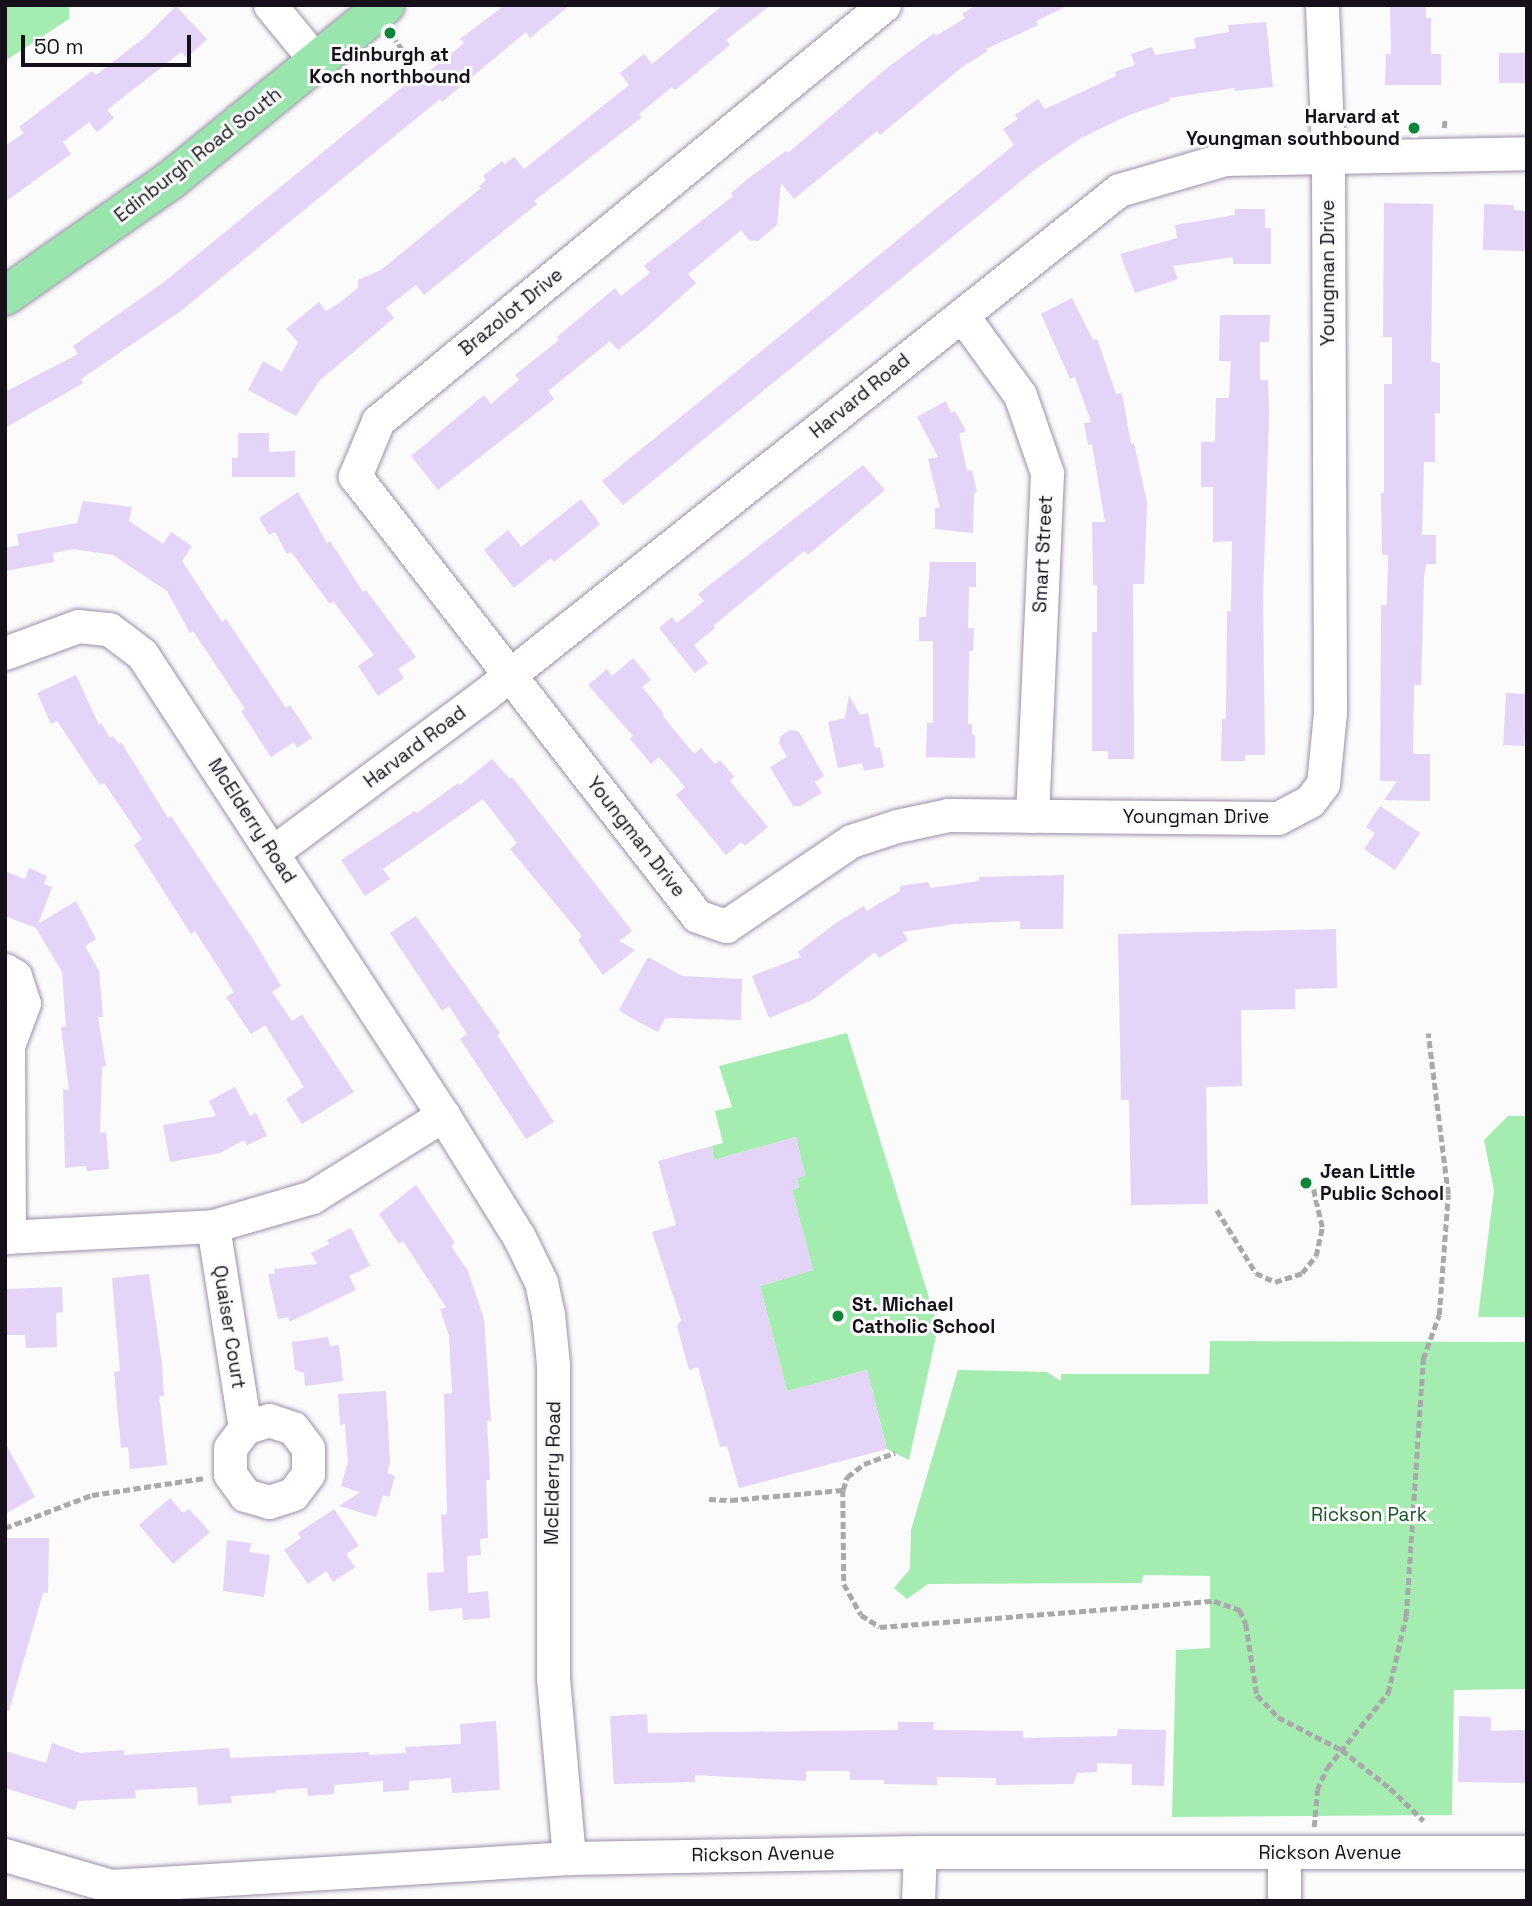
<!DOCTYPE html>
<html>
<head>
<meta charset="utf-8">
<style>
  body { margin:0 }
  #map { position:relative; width:1532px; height:1906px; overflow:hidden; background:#fbfbfb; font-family:"Space Grotesk",sans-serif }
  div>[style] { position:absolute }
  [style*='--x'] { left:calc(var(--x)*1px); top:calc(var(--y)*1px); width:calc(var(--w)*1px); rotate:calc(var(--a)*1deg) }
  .green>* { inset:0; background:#a5ecb1 }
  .building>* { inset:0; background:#e3d4f8; transform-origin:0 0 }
  .path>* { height:4.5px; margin-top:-2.25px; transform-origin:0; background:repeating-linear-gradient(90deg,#a9a8ab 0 7px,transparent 0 10.5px) }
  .roads { filter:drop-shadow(0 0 2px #9b8faa) drop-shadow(0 0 2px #9b8faa) }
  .minor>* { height:33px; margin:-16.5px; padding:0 16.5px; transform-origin:16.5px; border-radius:16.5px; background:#fff }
  .major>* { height:38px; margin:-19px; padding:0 19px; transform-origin:19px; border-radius:19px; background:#9ae5ad }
  .dots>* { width:19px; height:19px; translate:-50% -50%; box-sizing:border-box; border:4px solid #fbfbfb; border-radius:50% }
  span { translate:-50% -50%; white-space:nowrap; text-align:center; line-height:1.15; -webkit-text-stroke:6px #fbfbfb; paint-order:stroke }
  .poi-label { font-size:19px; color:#15101a; font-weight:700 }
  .right { translate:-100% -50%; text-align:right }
  .left { translate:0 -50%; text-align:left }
  .street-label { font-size:19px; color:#15101a }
  .park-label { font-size:19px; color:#175429 }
  .frame { position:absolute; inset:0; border:7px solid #15101a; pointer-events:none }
  .scale { position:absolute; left:21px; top:35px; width:170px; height:32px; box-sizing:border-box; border:4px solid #15101a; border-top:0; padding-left:9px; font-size:21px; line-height:24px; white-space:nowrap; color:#15101a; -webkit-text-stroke:5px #fbfbfb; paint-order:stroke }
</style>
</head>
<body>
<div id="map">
  <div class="green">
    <div style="clip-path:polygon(5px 5px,69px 5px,69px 19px,5px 61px)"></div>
    <div style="clip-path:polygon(847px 1033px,938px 1327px,909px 1460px,887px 1449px,867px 1370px,787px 1391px,760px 1286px,813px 1270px,792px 1190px,799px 1187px,797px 1178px,805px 1175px,796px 1137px,714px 1160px,712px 1146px,723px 1143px,715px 1111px,732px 1107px,719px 1066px)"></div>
    <div style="clip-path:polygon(1508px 1116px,1524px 1116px,1527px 1119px,1527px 1317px,1478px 1317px,1494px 1190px,1484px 1140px)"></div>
    <div style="clip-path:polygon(1210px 1341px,1527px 1342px,1527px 1689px,1454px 1690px,1452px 1815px,1172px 1817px,1176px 1650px,1210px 1648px,1210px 1576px,1143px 1575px,1142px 1583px,928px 1584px,907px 1599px,894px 1588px,910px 1569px,911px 1530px,958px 1370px,1047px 1372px,1061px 1381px,1061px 1374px,1209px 1374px)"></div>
  </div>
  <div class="building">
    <div style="clip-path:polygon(505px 5px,570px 5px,530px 38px,526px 32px,442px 102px,440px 99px,182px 310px,81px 379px,83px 383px,5px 428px,5px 392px,78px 354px,73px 346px,164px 282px,411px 80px,414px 84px,464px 43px,460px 39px)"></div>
    <div style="clip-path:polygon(723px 5px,771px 5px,726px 40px,730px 45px,675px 90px,672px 87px,639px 114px,642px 117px,534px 201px,537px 204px,424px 295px,416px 285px,386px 308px,394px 318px,320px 380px,296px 416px,248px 390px,263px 361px,282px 372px,298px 342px,286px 329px,319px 302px,326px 311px,338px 304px,358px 288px,358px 280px,381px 270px,481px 188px,479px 186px,486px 180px,483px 176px,502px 161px,505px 164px,514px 157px,524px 169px,629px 85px,620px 73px,644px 54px,652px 64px)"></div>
    <div style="clip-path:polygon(976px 5px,1069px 5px,1036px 21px,1038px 25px,986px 49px,988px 51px,962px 67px,880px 135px,877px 131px,794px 199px,781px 183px,777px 225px,758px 241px,749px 240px,741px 230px,688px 274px,696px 283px,647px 327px,618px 350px,610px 341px,548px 391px,554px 399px,438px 490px,411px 456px,484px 395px,491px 404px,519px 380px,515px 375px,559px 340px,557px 337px,615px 288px,621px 296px,650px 273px,644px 266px,733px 196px,731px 193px,750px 177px,786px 151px,788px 153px,887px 68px,934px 33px,936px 36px,965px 18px,962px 14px)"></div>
    <div style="clip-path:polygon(1390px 5px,1426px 5px,1426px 18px,1431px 18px,1431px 54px,1441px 54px,1441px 85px,1385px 85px,1386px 54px,1391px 54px)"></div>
    <div style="clip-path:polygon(176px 6px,207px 39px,187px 58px,181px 52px,107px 110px,114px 118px,97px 132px,89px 122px,63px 142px,71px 154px,5px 202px,5px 146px,24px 133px,19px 127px,92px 71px,96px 75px,145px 37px)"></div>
    <div style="clip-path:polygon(1266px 22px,1273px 87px,1235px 91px,1234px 88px,1169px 98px,1170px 101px,1129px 115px,1081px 138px,1037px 168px,623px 505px,602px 481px,1014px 145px,1003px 129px,1018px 119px,1015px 115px,1038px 99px,1045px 109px,1116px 76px,1115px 72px,1135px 65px,1131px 54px,1152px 47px,1155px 55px,1196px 48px,1194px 38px,1229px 32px,1228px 25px)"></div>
    <div style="left:1527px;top:53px;width:30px;height:28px;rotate:90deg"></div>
    <div style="clip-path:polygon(1384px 203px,1433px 204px,1431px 362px,1440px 363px,1440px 413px,1435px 413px,1435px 462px,1424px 462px,1422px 535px,1436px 535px,1436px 564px,1426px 564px,1424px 577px,1421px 685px,1414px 685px,1413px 754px,1430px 754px,1430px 801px,1384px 800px,1397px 781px,1380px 781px,1381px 605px,1387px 605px,1388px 555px,1382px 555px,1381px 493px,1384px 493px,1384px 384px,1392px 384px,1392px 337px,1383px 337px)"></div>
    <div style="clip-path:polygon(1484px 204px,1514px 205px,1514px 210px,1527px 211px,1526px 251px,1483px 250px)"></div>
    <div style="clip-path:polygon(1235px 209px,1265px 209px,1265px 228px,1271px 228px,1271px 264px,1233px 264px,1233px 257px,1173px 266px,1178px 279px,1135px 293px,1120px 254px,1177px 238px,1175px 225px,1235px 215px)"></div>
    <div style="clip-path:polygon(1072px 298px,1093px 340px,1097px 339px,1116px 394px,1122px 393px,1131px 444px,1134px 443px,1147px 503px,1144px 584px,1133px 584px,1134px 759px,1108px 759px,1108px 751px,1092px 751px,1092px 632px,1097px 632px,1097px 585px,1093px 585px,1092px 522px,1105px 522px,1092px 444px,1088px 445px,1084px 423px,1091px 422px,1075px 377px,1070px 379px,1041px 314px)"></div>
    <div style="clip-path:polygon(1220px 315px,1270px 315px,1269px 342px,1260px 342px,1260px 380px,1268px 380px,1269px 416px,1263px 596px,1265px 755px,1245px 755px,1245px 761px,1221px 761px,1222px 719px,1226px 719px,1227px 611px,1231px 611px,1232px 541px,1213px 542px,1213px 487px,1201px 487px,1201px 442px,1215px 442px,1216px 398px,1229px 398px,1231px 361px,1219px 361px)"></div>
    <div style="clip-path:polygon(946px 401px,951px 413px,955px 411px,966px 431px,959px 434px,967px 471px,972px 470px,977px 492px,974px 493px,973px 533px,935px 529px,935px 508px,940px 508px,928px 459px,938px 457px,917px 417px)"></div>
    <div style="clip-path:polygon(238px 433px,269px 433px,269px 452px,295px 451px,295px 477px,232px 477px,232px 458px,238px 458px)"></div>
    <div style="clip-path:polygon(863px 465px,885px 490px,808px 555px,804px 551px,713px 626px,715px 628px,694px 645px,708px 663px,695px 673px,659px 628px,672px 617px,677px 623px,704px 601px,698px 594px)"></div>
    <div style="clip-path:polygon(298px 492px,327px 543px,330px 541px,363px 592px,366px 590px,416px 657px,398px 669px,404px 678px,378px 696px,358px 666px,374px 655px,333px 601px,330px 604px,291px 552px,287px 554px,275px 532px,269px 535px,259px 518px)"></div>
    <div style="clip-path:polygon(581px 499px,600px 524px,554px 562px,551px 558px,514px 588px,484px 550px,508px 530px,521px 547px)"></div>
    <div style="clip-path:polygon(83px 501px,132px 507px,129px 521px,163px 544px,171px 532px,192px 546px,182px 561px,222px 622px,226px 619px,286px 708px,290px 705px,312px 738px,297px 748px,294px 742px,271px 757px,241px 711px,245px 709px,193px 631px,190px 633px,167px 591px,113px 555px,74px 549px,53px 553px,54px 562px,5px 571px,5px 548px,19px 545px,17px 534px,77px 523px)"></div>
    <div style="clip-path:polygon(930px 562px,976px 562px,976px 587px,969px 587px,968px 628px,974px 628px,973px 651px,969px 651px,968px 724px,972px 724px,972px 735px,975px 735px,975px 758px,926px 757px,927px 723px,933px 723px,933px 641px,919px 641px,919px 617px,926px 617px)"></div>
    <div style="clip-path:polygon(633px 658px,651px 680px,642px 687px,664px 714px,662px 715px,694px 754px,701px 748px,715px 764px,720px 760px,734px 777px,730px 781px,768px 827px,745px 846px,741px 842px,726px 855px,676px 795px,685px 787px,659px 757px,651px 764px,630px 739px,633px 736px,588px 685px,607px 669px,612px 676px)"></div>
    <div style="clip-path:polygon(76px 675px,99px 725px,101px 723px,110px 738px,113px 736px,119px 744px,121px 742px,168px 818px,171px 816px,253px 939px,281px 986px,272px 992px,292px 1021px,302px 1015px,354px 1092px,302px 1124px,286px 1099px,304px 1087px,265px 1025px,251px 1034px,226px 997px,234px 992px,195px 931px,191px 934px,134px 845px,142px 839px,104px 783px,100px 785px,57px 721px,51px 724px,37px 693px)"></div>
    <div style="left:1506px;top:693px;width:21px;height:52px;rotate:3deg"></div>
    <div style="clip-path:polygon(849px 695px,860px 715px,868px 713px,875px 748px,880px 747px,884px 767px,864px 771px,862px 763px,838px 768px,828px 722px,845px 718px)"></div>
    <div style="clip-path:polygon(790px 730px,799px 732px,824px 776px,815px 782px,822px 793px,800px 806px,793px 806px,770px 767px,787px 757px,779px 743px,781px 736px)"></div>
    <div style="clip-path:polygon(492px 759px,510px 779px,512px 777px,632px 931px,619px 941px,635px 950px,603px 975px,578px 940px,582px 936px,510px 849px,517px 843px,483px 799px,383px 869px,390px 879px,365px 896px,341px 860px,415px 811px,417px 813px,458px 783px,460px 785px)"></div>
    <div style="clip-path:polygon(1380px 806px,1420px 833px,1395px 870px,1364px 849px,1375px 833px,1366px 827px)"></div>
    <div style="clip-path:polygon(29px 868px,47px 876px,44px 884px,52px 887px,38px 924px,76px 901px,96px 939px,85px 946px,99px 971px,103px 1017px,98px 1017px,106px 1066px,102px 1067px,100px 1133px,106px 1132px,109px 1169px,87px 1171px,86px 1166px,65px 1168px,63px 1089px,69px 1090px,61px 1027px,66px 1027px,62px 972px,36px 928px,5px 916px,5px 871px,25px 879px)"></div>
    <div style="clip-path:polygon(1064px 875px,1063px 929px,1020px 929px,1020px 921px,955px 924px,903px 932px,908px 940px,879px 958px,875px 952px,812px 1000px,769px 1018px,752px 976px,801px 957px,798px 952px,836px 923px,864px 906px,867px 911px,900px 891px,900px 886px,928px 882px,931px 888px,979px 881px,979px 877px)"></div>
    <div style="clip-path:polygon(416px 916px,500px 1033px,497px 1035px,554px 1122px,526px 1139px,460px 1039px,467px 1034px,449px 1006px,442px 1011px,390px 933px)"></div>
    <div style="clip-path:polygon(1336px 929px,1337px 988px,1295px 989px,1295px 1009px,1241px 1010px,1242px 1086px,1206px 1087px,1208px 1204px,1131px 1205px,1129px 1100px,1121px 1100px,1118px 934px)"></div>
    <div style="clip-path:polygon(648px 957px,682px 976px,742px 979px,741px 1020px,665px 1018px,658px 1032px,631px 1018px,619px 1010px)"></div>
    <div style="clip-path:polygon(235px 1087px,250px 1116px,256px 1113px,267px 1136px,247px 1145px,244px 1140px,220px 1153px,170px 1162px,163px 1125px,216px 1116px,209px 1101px)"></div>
    <div style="clip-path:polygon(796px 1137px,805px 1175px,797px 1178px,799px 1187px,792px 1190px,813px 1270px,760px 1286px,787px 1391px,867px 1370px,887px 1449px,739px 1488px,727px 1446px,720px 1447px,698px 1367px,689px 1370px,677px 1326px,681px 1320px,652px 1232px,676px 1225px,658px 1161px,712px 1146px,714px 1160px)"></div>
    <div style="clip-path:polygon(416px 1185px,455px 1243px,451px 1246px,468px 1271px,484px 1319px,491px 1421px,487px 1421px,490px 1480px,486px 1480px,488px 1538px,480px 1539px,481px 1555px,467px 1556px,468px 1593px,488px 1591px,490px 1618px,463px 1620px,462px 1608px,429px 1611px,427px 1573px,444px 1572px,441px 1515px,447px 1514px,444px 1394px,452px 1393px,449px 1336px,440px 1309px,446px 1307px,403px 1241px,399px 1244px,379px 1214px)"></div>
    <div style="clip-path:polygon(351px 1228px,370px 1266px,349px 1276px,356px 1290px,289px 1322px,289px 1317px,278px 1319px,268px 1274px,275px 1274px,274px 1269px,317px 1264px,311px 1253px,329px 1244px,327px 1240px)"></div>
    <div style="clip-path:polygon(149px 1274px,162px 1365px,164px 1396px,159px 1396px,167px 1465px,130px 1469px,128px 1447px,121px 1448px,114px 1372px,120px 1371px,112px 1278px)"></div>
    <div style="clip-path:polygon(62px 1287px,63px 1312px,56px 1313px,57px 1347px,26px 1348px,25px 1335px,5px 1335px,5px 1289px)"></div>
    <div style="clip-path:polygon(328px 1337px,330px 1346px,339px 1345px,343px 1381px,305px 1386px,304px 1373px,295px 1370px,292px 1342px)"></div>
    <div style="clip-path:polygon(386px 1391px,390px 1463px,387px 1473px,395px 1476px,389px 1497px,383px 1495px,376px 1517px,339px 1506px,360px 1492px,341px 1486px,348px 1462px,345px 1424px,340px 1425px,338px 1394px)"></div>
    <div style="clip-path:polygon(5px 1443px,35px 1497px,5px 1514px)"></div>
    <div style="clip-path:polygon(170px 1498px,183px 1513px,189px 1509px,210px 1532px,173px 1564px,139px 1525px)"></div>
    <div style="clip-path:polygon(334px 1509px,359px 1546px,346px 1554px,355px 1567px,333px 1582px,326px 1571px,308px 1584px,284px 1550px,301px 1538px,298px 1533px)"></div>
    <div style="clip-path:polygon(5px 1538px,49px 1538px,48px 1593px,43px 1593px,9px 1711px,5px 1710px)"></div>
    <div style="clip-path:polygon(227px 1540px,251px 1543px,249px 1552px,270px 1555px,264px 1597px,223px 1591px)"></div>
    <div style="clip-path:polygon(647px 1714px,648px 1733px,898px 1730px,898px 1722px,934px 1722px,933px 1730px,1023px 1731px,1023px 1738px,1117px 1736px,1118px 1729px,1166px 1730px,1164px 1786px,1132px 1785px,1132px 1764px,1097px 1763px,1097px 1772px,1077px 1773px,1073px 1784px,996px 1785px,996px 1778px,937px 1777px,937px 1785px,884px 1784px,884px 1780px,850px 1780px,850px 1771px,806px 1771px,806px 1781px,695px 1775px,695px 1782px,614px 1784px,610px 1716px)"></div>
    <div style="clip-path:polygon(1459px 1716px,1491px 1717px,1491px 1731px,1527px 1730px,1527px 1783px,1458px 1782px)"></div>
    <div style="clip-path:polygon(496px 1721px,500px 1790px,452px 1793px,451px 1778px,409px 1781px,409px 1790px,383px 1792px,383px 1781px,334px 1785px,334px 1794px,308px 1796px,307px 1788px,276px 1790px,275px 1793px,231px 1796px,232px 1803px,198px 1805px,197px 1787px,135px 1790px,136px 1798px,78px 1801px,75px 1810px,5px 1788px,5px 1751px,46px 1763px,52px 1743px,80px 1753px,124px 1750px,124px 1755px,229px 1748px,230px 1758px,369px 1752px,369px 1755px,406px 1753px,405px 1747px,461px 1744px,460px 1724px)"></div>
  </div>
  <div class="path">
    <div style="--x:392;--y:36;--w:16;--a:52"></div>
    <div style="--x:1414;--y:128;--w:10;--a:-84"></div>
    <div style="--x:1444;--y:128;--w:10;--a:-84"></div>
    <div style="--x:1217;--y:1210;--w:74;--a:58.2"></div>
    <div style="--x:1256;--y:1273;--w:21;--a:25"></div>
    <div style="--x:1275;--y:1282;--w:28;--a:-18"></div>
    <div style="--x:1302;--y:1273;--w:22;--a:-51"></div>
    <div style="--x:1316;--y:1256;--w:30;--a:-78"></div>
    <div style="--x:1322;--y:1227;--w:39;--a:-103"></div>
    <div style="--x:843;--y:1490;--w:14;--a:-73"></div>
    <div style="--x:847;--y:1477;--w:21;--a:-37"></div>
    <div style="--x:864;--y:1464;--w:33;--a:-20"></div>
    <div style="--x:709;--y:1499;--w:22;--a:3"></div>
    <div style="--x:731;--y:1500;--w:112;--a:-5.1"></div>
    <div style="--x:843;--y:1490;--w:94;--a:89.4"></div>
    <div style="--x:844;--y:1584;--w:35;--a:61"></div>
    <div style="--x:861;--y:1615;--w:22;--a:32"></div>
    <div style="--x:880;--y:1627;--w:335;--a:-4.5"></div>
    <div style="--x:1214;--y:1601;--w:28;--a:19"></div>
    <div style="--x:1240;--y:1610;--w:15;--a:67"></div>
    <div style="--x:1246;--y:1624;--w:72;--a:81.2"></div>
    <div style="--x:1257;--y:1695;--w:30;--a:46"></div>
    <div style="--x:1278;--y:1717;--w:72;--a:27.3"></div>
    <div style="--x:1342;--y:1750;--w:61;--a:38.4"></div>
    <div style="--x:1390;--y:1788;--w:47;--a:44.1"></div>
    <div style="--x:5;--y:1528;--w:93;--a:-20.8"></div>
    <div style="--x:92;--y:1495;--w:114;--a:-8.6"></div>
    <div style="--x:1314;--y:1827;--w:37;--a:-85"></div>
    <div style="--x:1317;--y:1790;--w:24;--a:-66"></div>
    <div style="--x:1327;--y:1768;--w:97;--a:-50.9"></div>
    <div style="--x:1388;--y:1693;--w:79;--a:-76.8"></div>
    <div style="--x:1406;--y:1616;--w:258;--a:-86.2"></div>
    <div style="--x:1423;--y:1359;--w:47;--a:-70"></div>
    <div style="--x:1439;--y:1315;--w:121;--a:-85.7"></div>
    <div style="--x:1448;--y:1194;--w:162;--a:-97.1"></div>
  </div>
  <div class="roads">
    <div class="minor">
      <div style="--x:270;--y:5;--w:72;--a:50.6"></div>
      <div style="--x:884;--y:5;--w:655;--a:140.58"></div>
      <div style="--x:378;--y:421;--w:60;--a:112.7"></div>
      <div style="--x:355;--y:476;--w:557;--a:52.14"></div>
      <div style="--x:697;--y:916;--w:31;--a:19"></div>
      <div style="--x:726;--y:926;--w:151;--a:-34.2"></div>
      <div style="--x:851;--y:841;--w:48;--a:-18.1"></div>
      <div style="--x:897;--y:826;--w:52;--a:-12.2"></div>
      <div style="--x:948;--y:815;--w:330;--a:0.5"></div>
      <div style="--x:1278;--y:818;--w:36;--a:-28"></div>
      <div style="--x:1310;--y:801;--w:21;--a:-53"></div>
      <div style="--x:1323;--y:784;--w:72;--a:-84.4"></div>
      <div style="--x:1330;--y:712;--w:557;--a:-90.21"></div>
      <div style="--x:1328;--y:155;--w:150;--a:-92.3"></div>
      <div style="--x:962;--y:315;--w:99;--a:54.1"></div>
      <div style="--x:1020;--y:395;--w:83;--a:70.9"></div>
      <div style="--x:1047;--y:473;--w:343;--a:92.5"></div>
      <div style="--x:5;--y:653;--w:78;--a:-20.3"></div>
      <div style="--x:78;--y:626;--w:31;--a:6"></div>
      <div style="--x:109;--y:629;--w:41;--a:37.1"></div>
      <div style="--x:142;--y:654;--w:551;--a:56.86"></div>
      <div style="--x:443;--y:1115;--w:144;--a:58.1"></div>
      <div style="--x:519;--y:1237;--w:50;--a:63.9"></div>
      <div style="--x:541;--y:1282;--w:33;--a:78"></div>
      <div style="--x:548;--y:1314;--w:50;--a:84.3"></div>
      <div style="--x:553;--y:1364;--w:314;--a:90"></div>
      <div style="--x:553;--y:1678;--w:181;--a:84.9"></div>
      <div style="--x:273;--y:852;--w:267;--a:-36.6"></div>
      <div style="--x:487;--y:693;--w:808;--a:-38.52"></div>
      <div style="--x:1119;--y:190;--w:110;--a:-16.3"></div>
      <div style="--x:1225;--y:159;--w:302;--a:-1.1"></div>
      <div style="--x:5;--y:970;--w:12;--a:31"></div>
      <div style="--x:15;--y:976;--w:28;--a:72"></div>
      <div style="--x:24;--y:1003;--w:46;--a:110.4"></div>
      <div style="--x:8;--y:1046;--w:191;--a:89.7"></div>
      <div style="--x:213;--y:1226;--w:205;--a:81"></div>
      <div style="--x:245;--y:1428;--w:25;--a:127"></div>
      <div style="--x:230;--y:1448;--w:26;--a:90"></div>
      <div style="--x:230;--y:1474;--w:26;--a:54"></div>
      <div style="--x:245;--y:1495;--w:25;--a:16"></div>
      <div style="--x:269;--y:1502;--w:25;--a:-18"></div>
      <div style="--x:293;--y:1494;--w:25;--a:-53"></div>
      <div style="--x:308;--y:1474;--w:26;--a:-90"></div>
      <div style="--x:308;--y:1448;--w:25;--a:-127"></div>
      <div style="--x:293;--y:1428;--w:25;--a:-162"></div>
      <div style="--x:269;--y:1420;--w:25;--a:162"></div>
      <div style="--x:5;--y:1237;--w:208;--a:-3"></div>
      <div style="--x:213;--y:1226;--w:103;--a:-16.3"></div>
      <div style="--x:312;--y:1197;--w:155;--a:-32"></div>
      <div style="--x:5;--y:1855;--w:110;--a:16.3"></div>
      <div style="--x:111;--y:1886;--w:459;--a:-3.5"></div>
      <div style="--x:569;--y:1858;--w:351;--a:-1"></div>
      <div style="--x:920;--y:1852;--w:607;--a:0"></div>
      <div style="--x:918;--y:1901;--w:49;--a:-87.7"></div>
      <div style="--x:1284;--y:1901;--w:48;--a:-90"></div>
    </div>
    <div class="major">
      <div style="--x:5;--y:296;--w:204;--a:-35"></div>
      <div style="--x:172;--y:179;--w:275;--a:-39.2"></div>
    </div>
  </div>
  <div class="dots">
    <div style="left:390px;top:33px;background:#0f833a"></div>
    <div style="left:1414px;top:128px;background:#0f833a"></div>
    <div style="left:1306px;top:1183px;background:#0f833a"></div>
    <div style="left:838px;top:1316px;background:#0f833a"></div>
  </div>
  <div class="poi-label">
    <span style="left:390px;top:66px">Edinburgh at<br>Koch northbound</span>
    <span class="right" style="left:1400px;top:128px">Harvard at<br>Youngman southbound</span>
    <span class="left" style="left:1320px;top:1183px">Jean Little<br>Public School</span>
    <span class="left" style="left:852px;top:1316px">St. Michael<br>Catholic School</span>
  </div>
  <div class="street-label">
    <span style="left:198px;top:155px;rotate:-38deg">Edinburgh Road South</span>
    <span style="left:1328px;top:273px;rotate:-90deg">Youngman Drive</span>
    <span style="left:511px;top:312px;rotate:-39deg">Brazolot Drive</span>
    <span style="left:860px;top:396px;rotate:-39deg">Harvard Road</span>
    <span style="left:1043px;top:554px;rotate:-87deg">Smart Street</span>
    <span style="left:415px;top:747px;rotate:-37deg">Harvard Road</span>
    <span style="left:1196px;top:817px">Youngman Drive</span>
    <span style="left:252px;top:821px;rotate:57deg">McElderry Road</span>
    <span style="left:636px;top:837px;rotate:52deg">Youngman Drive</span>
    <span style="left:229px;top:1327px;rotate:81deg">Quaiser Court</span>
    <span style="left:553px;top:1473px;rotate:-89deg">McElderry Road</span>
    <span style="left:1330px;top:1853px">Rickson Avenue</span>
    <span style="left:763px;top:1854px;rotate:-1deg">Rickson Avenue</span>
  </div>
  <div class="park-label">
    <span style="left:1369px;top:1515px">Rickson Park</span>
  </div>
  <div class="frame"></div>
  <div class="scale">50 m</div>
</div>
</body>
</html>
